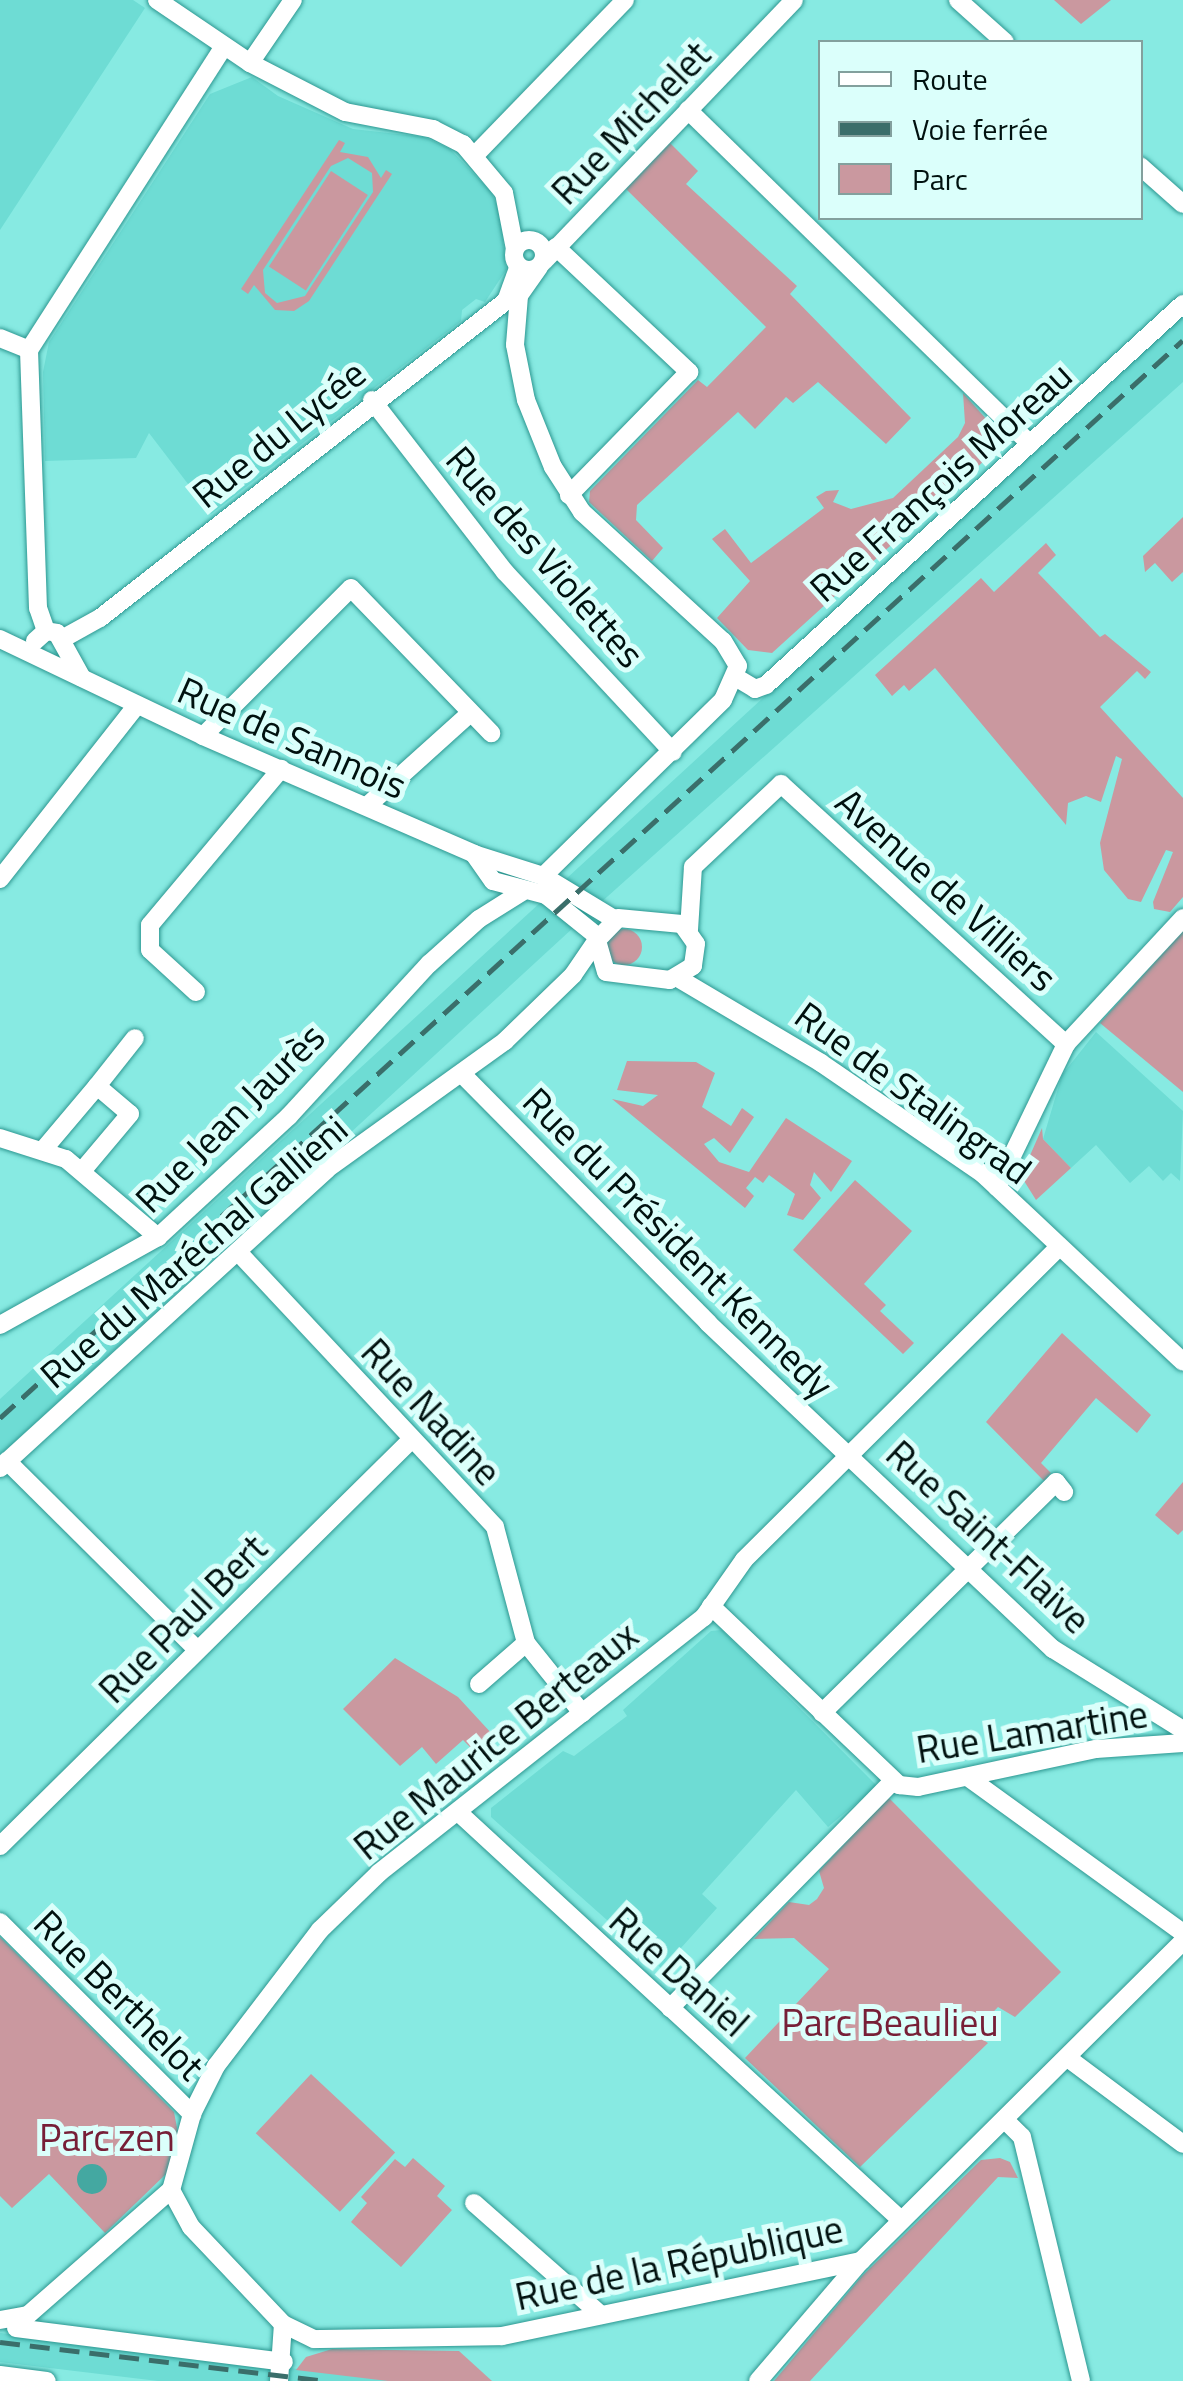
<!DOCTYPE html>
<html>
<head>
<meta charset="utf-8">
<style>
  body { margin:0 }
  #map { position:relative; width:1183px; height:2381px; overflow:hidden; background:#87eae2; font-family:"Titillium Web",sans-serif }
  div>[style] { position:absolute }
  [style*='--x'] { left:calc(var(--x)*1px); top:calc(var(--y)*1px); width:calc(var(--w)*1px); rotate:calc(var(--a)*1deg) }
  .built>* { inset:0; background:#6edcd4 }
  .green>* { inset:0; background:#ca989f; transform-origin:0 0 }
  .round { border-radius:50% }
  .water>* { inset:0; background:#44a8a1 }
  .roads { filter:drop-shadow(0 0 2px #2d9791) drop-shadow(0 0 2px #2d9791) }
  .minor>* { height:18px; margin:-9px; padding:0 9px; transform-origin:9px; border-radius:9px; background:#fff }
  .minor>.ring { margin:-9px; padding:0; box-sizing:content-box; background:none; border:18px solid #fff; border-radius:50% }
  .rail>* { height:5px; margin-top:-2.5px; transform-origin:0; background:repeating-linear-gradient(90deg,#3a6e6a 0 20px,transparent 0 30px) }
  span { translate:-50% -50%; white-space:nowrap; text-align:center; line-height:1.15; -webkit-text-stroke:10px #dbfffb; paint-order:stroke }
  .street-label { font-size:38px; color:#00110f }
  .park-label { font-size:38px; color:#771f37 }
  .legend { position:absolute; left:818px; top:40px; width:325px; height:180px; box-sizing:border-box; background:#dbfffb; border:2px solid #83a09d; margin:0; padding:12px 18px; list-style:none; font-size:30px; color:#00110f }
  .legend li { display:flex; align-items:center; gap:20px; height:50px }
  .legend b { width:50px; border:2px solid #83a09d }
</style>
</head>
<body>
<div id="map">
  <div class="built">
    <div style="clip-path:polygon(0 0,133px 0,145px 8px,0 230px)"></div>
    <div style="clip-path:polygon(252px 77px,278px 96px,353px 129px,424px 137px,450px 149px,491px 192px,500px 212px,506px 270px,485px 302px,476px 299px,462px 310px,461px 321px,211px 514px,149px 433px,136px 458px,45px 461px,43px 372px,49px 342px,210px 94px)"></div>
    <div style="clip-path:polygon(1183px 312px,1183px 382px,598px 905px,0 1455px,0 1399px)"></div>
    <div style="clip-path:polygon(1096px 1032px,1183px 1111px,1180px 1181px,1171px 1173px,1163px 1181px,1149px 1166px,1130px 1183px,1096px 1145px,1071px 1168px,1043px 1139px,1062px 1075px)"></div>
    <div style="clip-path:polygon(722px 1630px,877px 1786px,828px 1827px,796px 1790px,702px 1894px,717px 1908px,662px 1969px,491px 1817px,491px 1808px,563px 1751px,574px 1756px,627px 1716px,623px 1710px,711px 1631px)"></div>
    <div style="clip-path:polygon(0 2333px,398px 2381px,158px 2381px,0 2362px)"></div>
  </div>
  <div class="green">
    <div style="clip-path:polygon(1054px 0,1111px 0,1081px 24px)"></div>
    <div style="clip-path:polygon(evenodd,339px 140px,345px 143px,340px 152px,368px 157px,381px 178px,386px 170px,392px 174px,309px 301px,294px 311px,275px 310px,254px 285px,248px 294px,241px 289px,339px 140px,348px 158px,372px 173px,373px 192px,305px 296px,277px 303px,265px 293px,263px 270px,331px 166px,348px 158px)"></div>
    <div style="clip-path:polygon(670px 143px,698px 171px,686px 184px,797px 286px,790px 294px,911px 418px,886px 444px,818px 382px,793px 403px,786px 397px,755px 429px,738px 412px,637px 505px,636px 520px,663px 548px,652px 561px,589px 502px,590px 491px,698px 380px,707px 387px,766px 327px,626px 189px)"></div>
    <div style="left:331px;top:171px;width:44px;height:114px;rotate:33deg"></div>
    <div style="clip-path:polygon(963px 393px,1006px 441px,772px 653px,748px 650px,717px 618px,750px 581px,712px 539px,725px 529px,751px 563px,824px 508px,816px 497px,826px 491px,839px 490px,833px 502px,851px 509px,893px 498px,958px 437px,965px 423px)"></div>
    <div style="clip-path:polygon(1183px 517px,1183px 572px,1172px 582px,1155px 563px,1145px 572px,1143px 556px)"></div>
    <div style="clip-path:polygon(1046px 543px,1056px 555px,1038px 573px,1100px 637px,1105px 634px,1151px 672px,1145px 679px,1137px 671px,1100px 707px,1183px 798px,1183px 897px,1170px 912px,1154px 909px,1153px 902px,1173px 852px,1166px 850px,1141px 902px,1128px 899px,1104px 870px,1100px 843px,1122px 759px,1116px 756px,1101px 802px,1086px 796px,1068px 803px,1066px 825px,935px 668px,909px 691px,904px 685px,892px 696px,875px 675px,981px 578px,994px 592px)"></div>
    <div class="round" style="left:606px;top:929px;width:36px;height:36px"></div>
    <div style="clip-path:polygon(1183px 931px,1183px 1092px,1100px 1023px)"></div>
    <div style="clip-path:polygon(627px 1061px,696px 1062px,715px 1073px,702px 1107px,731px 1126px,742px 1108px,754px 1117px,730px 1153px,714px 1138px,704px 1144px,719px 1162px,749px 1172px,786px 1118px,852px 1161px,831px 1192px,814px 1172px,810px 1185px,821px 1198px,803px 1220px,787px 1215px,795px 1194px,769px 1175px,763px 1183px,755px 1177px,746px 1188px,754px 1196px,745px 1208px,612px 1099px,643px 1106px,658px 1095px,617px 1090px)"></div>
    <div style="clip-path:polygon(1042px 1128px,1043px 1139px,1071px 1168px,1036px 1200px,1021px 1176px)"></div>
    <div style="clip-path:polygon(855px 1180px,912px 1231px,864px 1284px,886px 1305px,880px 1311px,914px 1343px,903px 1354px,793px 1250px)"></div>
    <div style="clip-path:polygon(1062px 1333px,1151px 1415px,1137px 1433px,1096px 1398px,1041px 1463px,1051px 1473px,1044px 1481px,986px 1422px)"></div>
    <div style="clip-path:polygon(1183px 1482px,1183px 1530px,1178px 1535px,1155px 1515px)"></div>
    <div style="clip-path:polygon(395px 1658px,458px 1697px,493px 1735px,473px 1750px,463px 1740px,436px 1764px,422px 1747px,400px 1766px,343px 1709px)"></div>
    <div style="clip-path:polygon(888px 1797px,1061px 1972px,1015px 2017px,998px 2007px,973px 2033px,988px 2043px,860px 2167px,745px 2058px,829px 1969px,794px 1938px,754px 1939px,789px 1902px,809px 1905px,817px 1899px,824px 1888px,819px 1871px)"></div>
    <div style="clip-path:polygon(0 1937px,174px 2112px,178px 2133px,167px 2173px,105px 2233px,49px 2174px,12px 2208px,0 2196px)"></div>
    <div style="left:311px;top:2074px;width:115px;height:81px;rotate:43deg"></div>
    <div style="clip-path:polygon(413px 2158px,445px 2186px,437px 2196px,452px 2210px,401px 2267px,351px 2222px,367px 2203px,361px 2197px,395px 2159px,405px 2167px)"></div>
    <div style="clip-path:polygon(1000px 2158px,1010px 2162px,1018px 2178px,998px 2177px,810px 2381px,774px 2381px,862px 2276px,981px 2160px)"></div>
    <div style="clip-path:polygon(332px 2349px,459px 2351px,492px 2381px,388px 2381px,296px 2370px,306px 2357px)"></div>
  </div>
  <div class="water">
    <div class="round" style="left:77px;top:2164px;width:30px;height:30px"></div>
  </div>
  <div class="roads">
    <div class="minor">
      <div style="--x:157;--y:0;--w:112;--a:34.1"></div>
      <div style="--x:250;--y:63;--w:107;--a:27.3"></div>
      <div style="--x:345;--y:112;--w:90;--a:10.9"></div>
      <div style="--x:433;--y:129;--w:34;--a:27"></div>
      <div style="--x:463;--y:144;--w:64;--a:50.1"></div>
      <div style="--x:504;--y:193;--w:57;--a:78.9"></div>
      <div style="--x:958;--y:0;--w:63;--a:41.8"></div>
      <div style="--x:250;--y:63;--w:76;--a:-55.7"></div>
      <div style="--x:688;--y:110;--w:478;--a:44.3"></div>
      <div style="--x:476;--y:154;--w:214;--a:-45.9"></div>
      <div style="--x:1140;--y:166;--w:57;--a:41.5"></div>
      <div class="ring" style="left:514px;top:240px;width:12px;height:12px"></div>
      <div style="--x:556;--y:247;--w:183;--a:43.2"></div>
      <div style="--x:689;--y:372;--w:172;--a:134.3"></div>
      <div style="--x:544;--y:261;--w:361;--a:-46.2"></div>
      <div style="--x:539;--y:267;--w:35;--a:125"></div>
      <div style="--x:519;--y:296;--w:49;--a:94.7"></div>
      <div style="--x:515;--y:345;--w:56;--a:78.7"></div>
      <div style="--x:526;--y:400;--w:72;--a:68.1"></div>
      <div style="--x:553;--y:467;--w:54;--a:57.2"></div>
      <div style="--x:582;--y:512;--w:191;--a:42.5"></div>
      <div style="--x:723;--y:641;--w:29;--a:59"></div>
      <div style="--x:738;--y:666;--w:37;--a:114"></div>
      <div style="--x:723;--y:700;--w:252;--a:135.6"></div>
      <div style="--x:0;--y:338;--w:31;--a:22"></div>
      <div style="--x:372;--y:400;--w:217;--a:52.3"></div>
      <div style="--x:505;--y:572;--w:246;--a:47"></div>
      <div style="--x:46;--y:631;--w:24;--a:-109"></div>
      <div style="--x:38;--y:608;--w:258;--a:-92"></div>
      <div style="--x:29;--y:350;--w:361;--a:-57.3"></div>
      <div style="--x:0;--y:639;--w:225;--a:25.5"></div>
      <div style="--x:203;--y:736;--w:296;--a:23.5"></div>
      <div style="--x:474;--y:854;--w:72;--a:17.7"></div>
      <div style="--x:543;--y:876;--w:83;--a:31.2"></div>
      <div style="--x:62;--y:639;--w:43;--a:-28.9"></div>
      <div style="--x:100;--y:618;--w:515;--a:-37.98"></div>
      <div style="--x:506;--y:301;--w:37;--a:-70"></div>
      <div style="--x:35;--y:641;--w:15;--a:-42"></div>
      <div style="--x:46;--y:631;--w:11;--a:10"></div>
      <div style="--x:57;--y:633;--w:51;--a:60.9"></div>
      <div style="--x:737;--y:678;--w:21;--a:31"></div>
      <div style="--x:755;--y:689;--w:12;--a:-20"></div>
      <div style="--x:766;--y:685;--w:565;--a:-42.42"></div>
      <div style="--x:203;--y:736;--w:209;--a:-45"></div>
      <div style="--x:351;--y:588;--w:202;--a:46"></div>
      <div style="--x:367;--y:806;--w:137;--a:-42"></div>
      <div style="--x:474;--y:854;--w:33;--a:55"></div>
      <div style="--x:493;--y:881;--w:55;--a:14.8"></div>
      <div style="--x:546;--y:895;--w:67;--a:38.9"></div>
      <div style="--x:0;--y:879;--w:221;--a:-51.8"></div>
      <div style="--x:618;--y:918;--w:64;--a:5.4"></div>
      <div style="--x:682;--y:924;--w:24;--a:55"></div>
      <div style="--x:696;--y:944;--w:22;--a:98"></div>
      <div style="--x:693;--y:966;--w:27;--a:149"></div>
      <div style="--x:670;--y:980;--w:64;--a:-172.9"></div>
      <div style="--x:606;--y:972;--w:33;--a:-106"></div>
      <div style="--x:597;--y:940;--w:30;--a:-46"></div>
      <div style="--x:689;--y:930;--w:63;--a:-86.4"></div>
      <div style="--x:693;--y:867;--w:121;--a:-43.3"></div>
      <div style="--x:781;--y:784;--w:386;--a:42.4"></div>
      <div style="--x:678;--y:978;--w:166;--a:30.7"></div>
      <div style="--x:821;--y:1063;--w:196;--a:34.4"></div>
      <div style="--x:983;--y:1174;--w:274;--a:43.2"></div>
      <div style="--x:196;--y:992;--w:62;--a:-137.6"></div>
      <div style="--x:150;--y:950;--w:25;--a:-90"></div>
      <div style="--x:150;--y:925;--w:204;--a:-50"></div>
      <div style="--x:462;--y:1074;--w:350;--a:45.3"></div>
      <div style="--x:708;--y:1323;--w:475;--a:43.4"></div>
      <div style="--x:1053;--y:1649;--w:153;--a:31.9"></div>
      <div style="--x:97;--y:1086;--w:61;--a:-51.6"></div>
      <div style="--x:0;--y:1138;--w:69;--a:17.7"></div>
      <div style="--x:66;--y:1159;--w:121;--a:40.3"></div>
      <div style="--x:43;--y:1150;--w:84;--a:-49.8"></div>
      <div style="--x:97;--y:1086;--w:43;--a:40.3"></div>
      <div style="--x:130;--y:1114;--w:75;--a:130.1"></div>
      <div style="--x:997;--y:1187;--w:159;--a:-64.2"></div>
      <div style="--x:1066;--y:1044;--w:172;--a:-47.1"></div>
      <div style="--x:1059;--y:1247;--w:444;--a:135.2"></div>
      <div style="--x:744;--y:1560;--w:70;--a:125.1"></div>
      <div style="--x:704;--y:1617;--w:414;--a:141.8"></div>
      <div style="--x:379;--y:1873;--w:82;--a:136"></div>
      <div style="--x:320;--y:1930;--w:171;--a:127.4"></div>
      <div style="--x:216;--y:2066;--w:54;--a:116.6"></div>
      <div style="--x:192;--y:2114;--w:79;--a:105.4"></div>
      <div style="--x:171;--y:2190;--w:42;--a:61.6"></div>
      <div style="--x:191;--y:2227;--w:134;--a:46.5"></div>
      <div style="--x:283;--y:2324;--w:34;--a:26"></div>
      <div style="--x:314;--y:2339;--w:188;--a:-0.9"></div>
      <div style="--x:502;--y:2336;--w:367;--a:-11.8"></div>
      <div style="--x:861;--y:2261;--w:454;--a:-44.8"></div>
      <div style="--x:238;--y:1252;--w:376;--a:46.9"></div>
      <div style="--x:495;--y:1527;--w:120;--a:75"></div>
      <div style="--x:526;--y:1643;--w:90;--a:51.3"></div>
      <div style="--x:0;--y:1325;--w:181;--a:-29.1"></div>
      <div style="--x:158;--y:1237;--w:178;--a:-42.7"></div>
      <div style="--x:289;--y:1116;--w:207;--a:-47.4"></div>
      <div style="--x:429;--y:964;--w:67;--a:-42"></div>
      <div style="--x:479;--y:919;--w:51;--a:-32.1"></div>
      <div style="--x:7;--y:1461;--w:268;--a:44.8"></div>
      <div style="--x:0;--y:1468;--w:443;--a:-42.4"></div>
      <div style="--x:327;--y:1169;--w:219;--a:-35.7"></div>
      <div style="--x:505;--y:1041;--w:95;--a:-44.1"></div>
      <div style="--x:573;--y:975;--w:42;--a:-55.6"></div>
      <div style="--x:711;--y:1606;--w:260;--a:43.6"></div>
      <div style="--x:899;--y:1785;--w:19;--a:6"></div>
      <div style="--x:918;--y:1787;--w:182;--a:-12.1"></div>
      <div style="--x:1096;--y:1749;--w:87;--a:-3.9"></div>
      <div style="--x:479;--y:1684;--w:62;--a:-41.1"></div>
      <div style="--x:822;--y:1713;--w:329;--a:-44.6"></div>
      <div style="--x:1056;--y:1482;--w:13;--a:51"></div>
      <div style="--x:969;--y:1778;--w:264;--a:35.9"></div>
      <div style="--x:458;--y:1812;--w:602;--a:42.64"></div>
      <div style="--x:0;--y:1846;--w:579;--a:-44.65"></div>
      <div style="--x:0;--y:1922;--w:272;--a:45"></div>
      <div style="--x:670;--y:2008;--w:317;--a:-45.5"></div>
      <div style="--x:1069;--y:2059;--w:142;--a:36.7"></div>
      <div style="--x:1005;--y:2120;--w:24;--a:45"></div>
      <div style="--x:1022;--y:2137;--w:251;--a:76.4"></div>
      <div style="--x:474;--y:2203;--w:169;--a:41.4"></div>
      <div style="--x:0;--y:2320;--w:28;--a:-10"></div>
      <div style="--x:28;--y:2315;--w:190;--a:-41.2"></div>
      <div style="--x:16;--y:2328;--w:270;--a:7.2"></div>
      <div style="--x:0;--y:2375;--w:47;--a:7.3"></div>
      <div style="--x:279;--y:2381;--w:57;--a:-86"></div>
      <div style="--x:758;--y:2381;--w:158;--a:-49.4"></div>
    </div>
  </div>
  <div class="rail">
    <div style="--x:0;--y:1418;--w:1600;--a:-42.34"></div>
    <div style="--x:0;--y:2342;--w:329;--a:6.8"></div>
  </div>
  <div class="street-label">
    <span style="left:631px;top:123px;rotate:-46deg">Rue Michelet</span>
    <span style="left:279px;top:434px;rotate:-39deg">Rue du Lycée</span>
    <span style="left:941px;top:482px;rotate:-42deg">Rue François Moreau</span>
    <span style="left:545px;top:557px;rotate:49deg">Rue des Violettes</span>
    <span style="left:292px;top:738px;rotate:24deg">Rue de Sannois</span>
    <span style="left:946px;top:890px;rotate:42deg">Avenue de Villiers</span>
    <span style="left:913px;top:1093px;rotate:36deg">Rue de Stalingrad</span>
    <span style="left:230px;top:1118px;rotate:-45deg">Rue Jean Jaurès</span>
    <span style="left:678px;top:1243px;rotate:45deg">Rue du Président Kennedy</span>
    <span style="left:194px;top:1252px;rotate:-41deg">Rue du Maréchal Gallieni</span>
    <span style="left:431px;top:1412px;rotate:47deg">Rue Nadine</span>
    <span style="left:988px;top:1537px;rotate:43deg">Rue Saint-Flaive</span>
    <span style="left:183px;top:1619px;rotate:-45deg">Rue Paul Bert</span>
    <span style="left:1032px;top:1732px;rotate:-9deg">Rue Lamartine</span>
    <span style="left:496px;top:1741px;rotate:-39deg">Rue Maurice Berteaux</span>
    <span style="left:679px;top:1972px;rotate:42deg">Rue Daniel</span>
    <span style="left:119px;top:1995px;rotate:45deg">Rue Berthelot</span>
    <span style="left:679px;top:2263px;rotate:-12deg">Rue de la République</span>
  </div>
  <div class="park-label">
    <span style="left:890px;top:2023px">Parc Beaulieu</span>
    <span style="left:107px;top:2138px">Parc zen</span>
  </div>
  <ul class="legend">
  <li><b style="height:12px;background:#fff"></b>Route</li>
  <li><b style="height:12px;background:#3a6e6a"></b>Voie ferrée</li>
  <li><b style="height:28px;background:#ca989f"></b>Parc</li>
  </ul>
</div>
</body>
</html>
